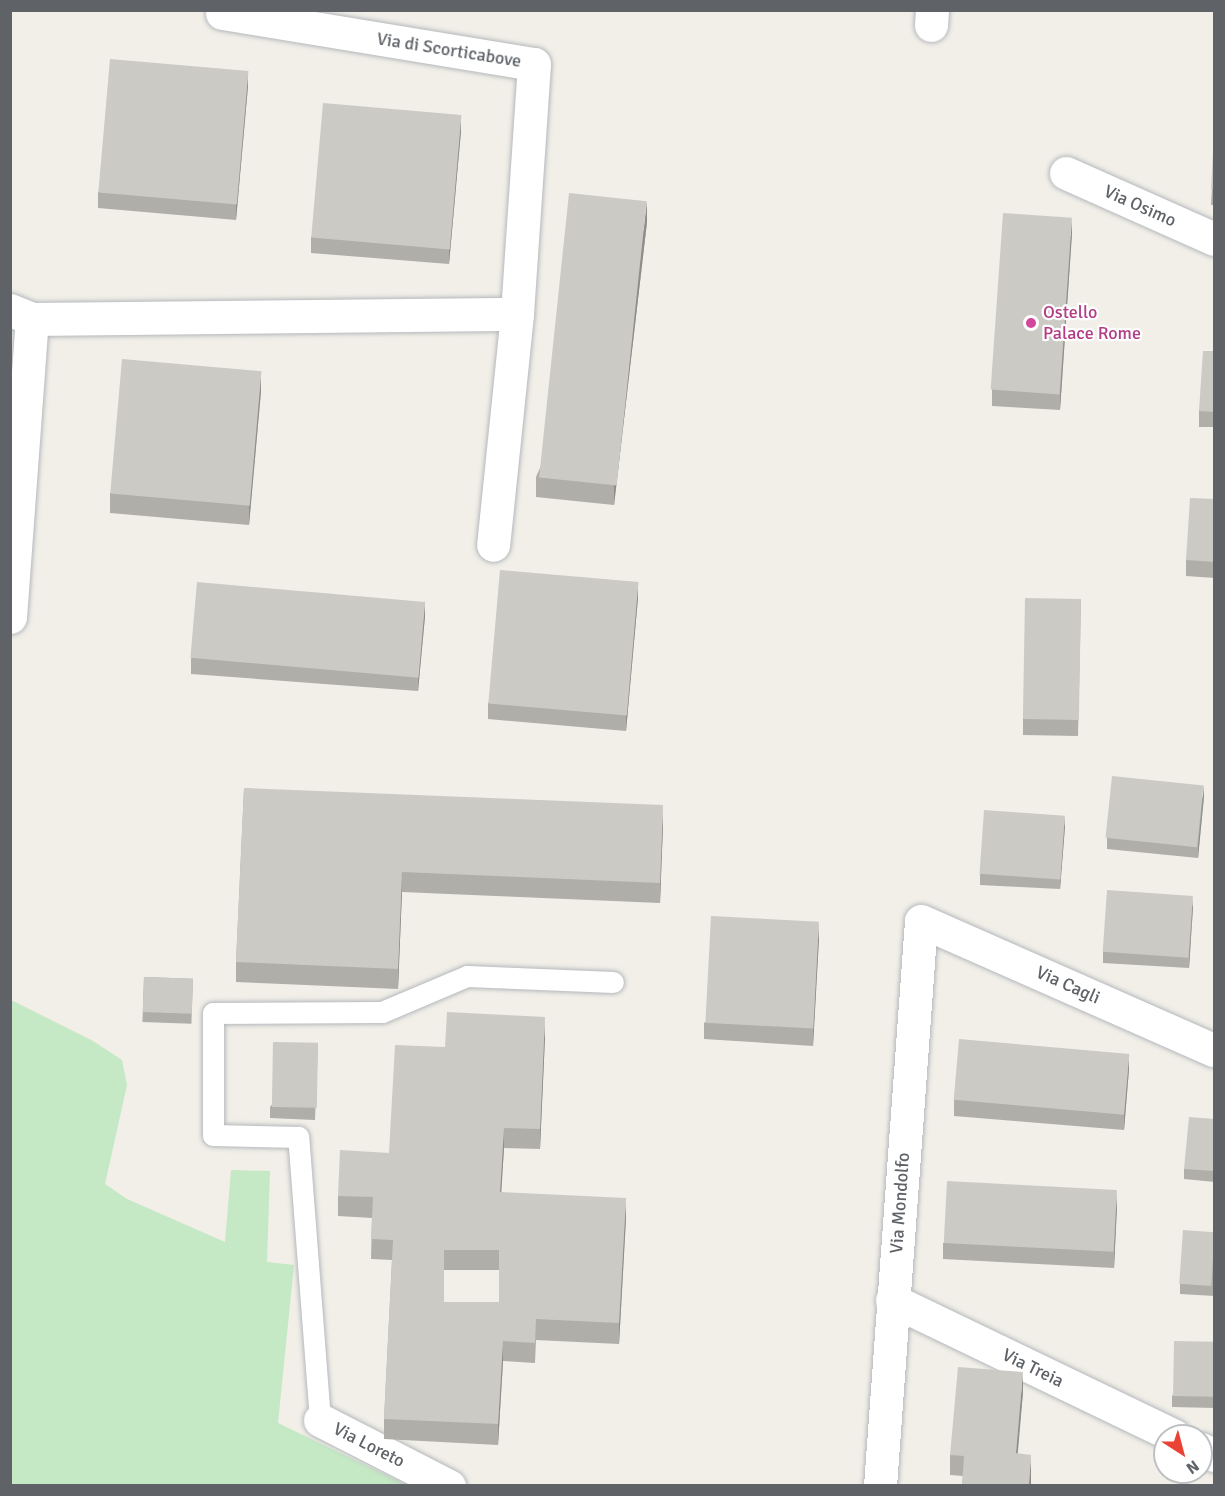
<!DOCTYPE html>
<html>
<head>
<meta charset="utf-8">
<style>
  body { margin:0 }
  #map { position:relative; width:1225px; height:1496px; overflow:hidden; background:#f1efe8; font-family:Signika,sans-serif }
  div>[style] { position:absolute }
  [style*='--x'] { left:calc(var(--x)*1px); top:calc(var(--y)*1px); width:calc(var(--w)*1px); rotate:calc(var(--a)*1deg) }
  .green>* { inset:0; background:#c5e8c5 }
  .roads { filter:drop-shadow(0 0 2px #b5b8bc) drop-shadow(0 0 2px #b5b8bc) }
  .lane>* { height:21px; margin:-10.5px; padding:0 10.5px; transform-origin:10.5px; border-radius:10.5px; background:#fff }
  .street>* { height:33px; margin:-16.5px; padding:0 16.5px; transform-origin:16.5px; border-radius:16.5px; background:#fff }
  .wall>* { inset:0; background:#afaea9; transform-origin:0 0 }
  .shaded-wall>* { inset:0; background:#8f8d8a }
  .building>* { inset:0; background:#cccac5; transform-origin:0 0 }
  .dots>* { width:16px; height:16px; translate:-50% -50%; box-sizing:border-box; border:3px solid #fff; border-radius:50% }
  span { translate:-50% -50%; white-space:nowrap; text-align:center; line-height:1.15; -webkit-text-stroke:4.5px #fff; paint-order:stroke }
  .street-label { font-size:18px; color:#5f6368 }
  .hotel-label { font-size:18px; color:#b23c85 }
  .left { translate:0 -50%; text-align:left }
  .frame { position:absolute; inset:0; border:12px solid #5f6368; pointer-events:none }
  .north { position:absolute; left:1153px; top:1424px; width:60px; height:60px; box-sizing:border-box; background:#fff; border:2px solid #bfc1c3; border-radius:50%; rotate:144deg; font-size:16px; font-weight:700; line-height:24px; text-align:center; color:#5f6368 }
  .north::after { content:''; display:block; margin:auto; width:21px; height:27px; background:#ea4335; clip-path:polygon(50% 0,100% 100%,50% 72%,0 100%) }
</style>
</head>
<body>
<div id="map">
  <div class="green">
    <div style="clip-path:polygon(11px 1000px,93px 1041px,122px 1060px,127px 1085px,105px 1184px,127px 1199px,225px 1242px,231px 1170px,270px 1171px,267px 1262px,294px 1265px,278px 1423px,407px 1485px,11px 1485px)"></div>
  </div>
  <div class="roads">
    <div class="lane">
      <div style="--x:320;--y:1420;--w:284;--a:-94.4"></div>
      <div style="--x:298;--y:1137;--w:85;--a:-178.7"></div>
      <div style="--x:213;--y:1135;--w:122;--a:-90"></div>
      <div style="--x:213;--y:1013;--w:169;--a:-0.3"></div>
      <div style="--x:382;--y:1012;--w:92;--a:-23"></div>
      <div style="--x:467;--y:976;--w:146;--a:2.4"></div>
    </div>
    <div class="street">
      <div style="--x:222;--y:13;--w:316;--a:9.3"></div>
      <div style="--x:534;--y:64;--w:251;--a:93.9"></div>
      <div style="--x:517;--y:314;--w:232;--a:95.9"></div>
      <div style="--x:931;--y:25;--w:15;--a:-86"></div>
      <div style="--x:1066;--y:173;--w:162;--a:24"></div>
      <div style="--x:10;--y:310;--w:24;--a:22"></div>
      <div style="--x:32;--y:319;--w:485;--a:-0.6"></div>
      <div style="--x:10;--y:617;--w:299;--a:-85.8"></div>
      <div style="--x:892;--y:1300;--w:313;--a:25.7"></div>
      <div style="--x:320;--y:1420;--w:145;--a:27.1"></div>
      <div style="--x:1201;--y:1449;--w:14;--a:25"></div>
      <div style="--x:880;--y:1486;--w:566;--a:-85.85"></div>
      <div style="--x:921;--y:921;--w:320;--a:23.8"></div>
    </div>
  </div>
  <div class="wall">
    <div style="clip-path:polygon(248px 86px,236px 220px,98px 208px,98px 192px)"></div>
    <div style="clip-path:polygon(461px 131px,449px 264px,311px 253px,311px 237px)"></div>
    <div style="clip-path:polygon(1215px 133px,1215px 205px,1211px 205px)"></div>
    <div style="clip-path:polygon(647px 222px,614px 505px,536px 497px,536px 477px)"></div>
    <div style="clip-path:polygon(1072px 233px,1060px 410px,992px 406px,992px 390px)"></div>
    <div style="clip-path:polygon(1215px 351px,1215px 427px,1199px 427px,1199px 411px)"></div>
    <div style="clip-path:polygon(261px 391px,249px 525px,110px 513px,110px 493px)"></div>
    <div style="clip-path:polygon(1215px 499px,1215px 578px,1186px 576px,1186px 560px)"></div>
    <div style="clip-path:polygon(638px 598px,626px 731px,488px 719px,488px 703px)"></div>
    <div style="clip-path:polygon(1081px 599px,1078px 736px,1023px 735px,1023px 719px)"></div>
    <div style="clip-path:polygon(425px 616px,418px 691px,191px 674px,191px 658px)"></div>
    <div style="clip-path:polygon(244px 788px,663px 825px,660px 903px,402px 892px,398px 989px,236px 982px,236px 962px)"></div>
    <div style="clip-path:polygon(1204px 796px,1198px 858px,1107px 849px,1107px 838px)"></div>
    <div style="clip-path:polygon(1065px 826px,1060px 889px,980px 885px,980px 874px)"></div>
    <div style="clip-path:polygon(1193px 906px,1189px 968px,1103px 963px,1103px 952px)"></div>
    <div style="clip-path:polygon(819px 938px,813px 1046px,704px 1039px,704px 1023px)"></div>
    <div style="left:144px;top:977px;width:49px;height:45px;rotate:2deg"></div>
    <div style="clip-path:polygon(evenodd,545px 1037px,540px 1149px,504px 1148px,501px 1192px,626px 1218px,619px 1344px,536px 1340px,535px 1363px,503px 1361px,498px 1445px,384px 1439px,384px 1419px,392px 1260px,371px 1259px,372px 1218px,338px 1216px,338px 1196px,389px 1153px,445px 1047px,545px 1037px,444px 1270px,499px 1270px,499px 1302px,444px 1302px,444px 1270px)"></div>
    <div style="clip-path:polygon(318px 1043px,315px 1120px,270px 1118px,270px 1107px)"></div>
    <div style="clip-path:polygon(1129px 1069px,1124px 1130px,954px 1116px,954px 1100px)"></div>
    <div style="clip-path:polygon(1215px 1119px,1215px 1182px,1184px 1179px,1184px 1169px)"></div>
    <div style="clip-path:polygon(1117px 1206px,1114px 1268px,943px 1259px,943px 1243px)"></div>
    <div style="clip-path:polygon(1215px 1232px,1215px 1296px,1180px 1294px,1180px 1284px)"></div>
    <div style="clip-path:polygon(1215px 1342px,1215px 1408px,1172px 1407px,1172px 1396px)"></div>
    <div style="clip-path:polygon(1023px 1392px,1017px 1454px,1031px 1475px,1031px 1485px,962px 1485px,963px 1476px,950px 1475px,950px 1455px)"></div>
  </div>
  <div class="shaded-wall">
    <div style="clip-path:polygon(248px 71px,248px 86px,236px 220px,236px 204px)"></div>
    <div style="clip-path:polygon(461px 115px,461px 131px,449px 264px,449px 249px)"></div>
    <div style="clip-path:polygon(647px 201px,647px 222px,614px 505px,614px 485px)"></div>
    <div style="clip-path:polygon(1072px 218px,1072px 233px,1060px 410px,1060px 394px)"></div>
    <div style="clip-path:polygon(261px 371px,261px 391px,249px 525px,249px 504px)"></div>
    <div style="clip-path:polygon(638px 582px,638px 598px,626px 731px,626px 715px)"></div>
    <div style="clip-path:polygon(425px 600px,425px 616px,418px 691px,418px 675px)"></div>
    <div style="clip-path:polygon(1204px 785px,1204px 796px,1198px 858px,1198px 847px)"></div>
    <div style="clip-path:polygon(663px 805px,663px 825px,660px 903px,660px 883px)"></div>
    <div style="clip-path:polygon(1065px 815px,1065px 826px,1060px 889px,1060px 879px)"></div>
    <div style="clip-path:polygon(402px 872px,402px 892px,398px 989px,398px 969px)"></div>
    <div style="clip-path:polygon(1193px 896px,1193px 906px,1189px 968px,1189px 957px)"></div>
    <div style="clip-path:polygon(819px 922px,819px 938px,813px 1046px,813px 1030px)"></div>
    <div style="clip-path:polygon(545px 1017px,545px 1037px,540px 1149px,540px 1129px)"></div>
    <div style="clip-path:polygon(1129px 1053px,1129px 1069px,1124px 1130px,1124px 1114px)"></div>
    <div style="clip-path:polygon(504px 1128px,504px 1148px,500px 1213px,500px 1192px)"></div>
    <div style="clip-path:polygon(1117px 1190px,1117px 1206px,1114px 1268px,1114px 1252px)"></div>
    <div style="clip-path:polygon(626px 1198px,626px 1218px,619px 1344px,619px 1323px)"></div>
    <div style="clip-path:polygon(503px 1341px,503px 1361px,498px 1445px,498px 1424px)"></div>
    <div style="clip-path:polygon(1023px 1372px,1023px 1392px,1016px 1474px,1016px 1453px)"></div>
    <div style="clip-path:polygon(1031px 1455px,1031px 1485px,1029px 1485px)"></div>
  </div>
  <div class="building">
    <div style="left:110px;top:59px;width:139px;height:134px;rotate:5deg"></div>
    <div style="left:323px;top:103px;width:139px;height:135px;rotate:5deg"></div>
    <div style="clip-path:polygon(1214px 133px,1215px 133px,1215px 189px,1211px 189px)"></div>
    <div style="left:569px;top:193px;width:78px;height:286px;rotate:6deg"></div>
    <div style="left:1003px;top:213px;width:69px;height:177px;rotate:4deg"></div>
    <div style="clip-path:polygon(1203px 351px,1215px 351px,1215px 412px,1199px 411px)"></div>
    <div style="left:122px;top:359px;width:140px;height:135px;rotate:5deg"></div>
    <div style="clip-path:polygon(1190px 498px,1215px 499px,1215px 562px,1186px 560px)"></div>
    <div style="left:500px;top:570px;width:139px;height:134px;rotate:5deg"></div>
    <div style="left:197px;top:582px;width:229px;height:76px;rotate:5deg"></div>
    <div style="left:1025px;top:598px;width:56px;height:121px;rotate:1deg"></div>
    <div style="left:1112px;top:776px;width:92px;height:62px;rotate:6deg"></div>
    <div style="clip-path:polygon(244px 788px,663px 805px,660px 883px,402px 872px,398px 969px,236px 962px)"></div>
    <div style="left:984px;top:810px;width:81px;height:64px;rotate:4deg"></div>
    <div style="left:1107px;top:890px;width:86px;height:62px;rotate:4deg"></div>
    <div style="left:711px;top:916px;width:108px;height:107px;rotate:3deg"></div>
    <div style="left:144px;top:977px;width:49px;height:35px;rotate:2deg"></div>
    <div style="clip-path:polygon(evenodd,447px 1012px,545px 1017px,540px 1129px,504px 1128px,500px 1192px,626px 1198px,619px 1323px,536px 1319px,535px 1343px,503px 1341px,498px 1424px,384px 1419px,393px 1240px,371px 1239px,373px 1197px,338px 1196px,340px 1150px,389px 1153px,395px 1045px,445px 1047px,447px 1012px,444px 1250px,499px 1250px,499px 1302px,444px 1302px,444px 1250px)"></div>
    <div style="left:959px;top:1039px;width:171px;height:61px;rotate:5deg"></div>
    <div style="left:273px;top:1042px;width:45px;height:65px;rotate:1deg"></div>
    <div style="clip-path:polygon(1189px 1117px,1215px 1119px,1215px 1171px,1184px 1169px)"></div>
    <div style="left:947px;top:1181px;width:170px;height:62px;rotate:3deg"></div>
    <div style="left:1183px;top:1230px;width:32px;height:54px;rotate:4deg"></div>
    <div style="left:1174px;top:1341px;width:41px;height:55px;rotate:1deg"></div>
    <div style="clip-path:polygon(958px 1367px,1023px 1372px,1016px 1453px,1031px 1455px,1029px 1485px,962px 1485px,964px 1456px,950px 1455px)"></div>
  </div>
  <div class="dots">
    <div style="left:1031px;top:323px;background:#d1479c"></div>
  </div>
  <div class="street-label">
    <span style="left:449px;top:50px;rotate:9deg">Via di Scorticabove</span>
    <span style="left:1140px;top:206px;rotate:24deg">Via Osimo</span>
    <span style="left:1068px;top:985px;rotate:24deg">Via Cagli</span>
    <span style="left:900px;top:1203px;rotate:-86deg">Via Mondolfo</span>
    <span style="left:1033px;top:1368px;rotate:26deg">Via Treia</span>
    <span style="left:369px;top:1445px;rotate:27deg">Via Loreto</span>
  </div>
  <div class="hotel-label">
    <span class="left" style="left:1043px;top:323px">Ostello<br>Palace Rome</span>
  </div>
  <div class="frame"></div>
  <div class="north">N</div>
</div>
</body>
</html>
